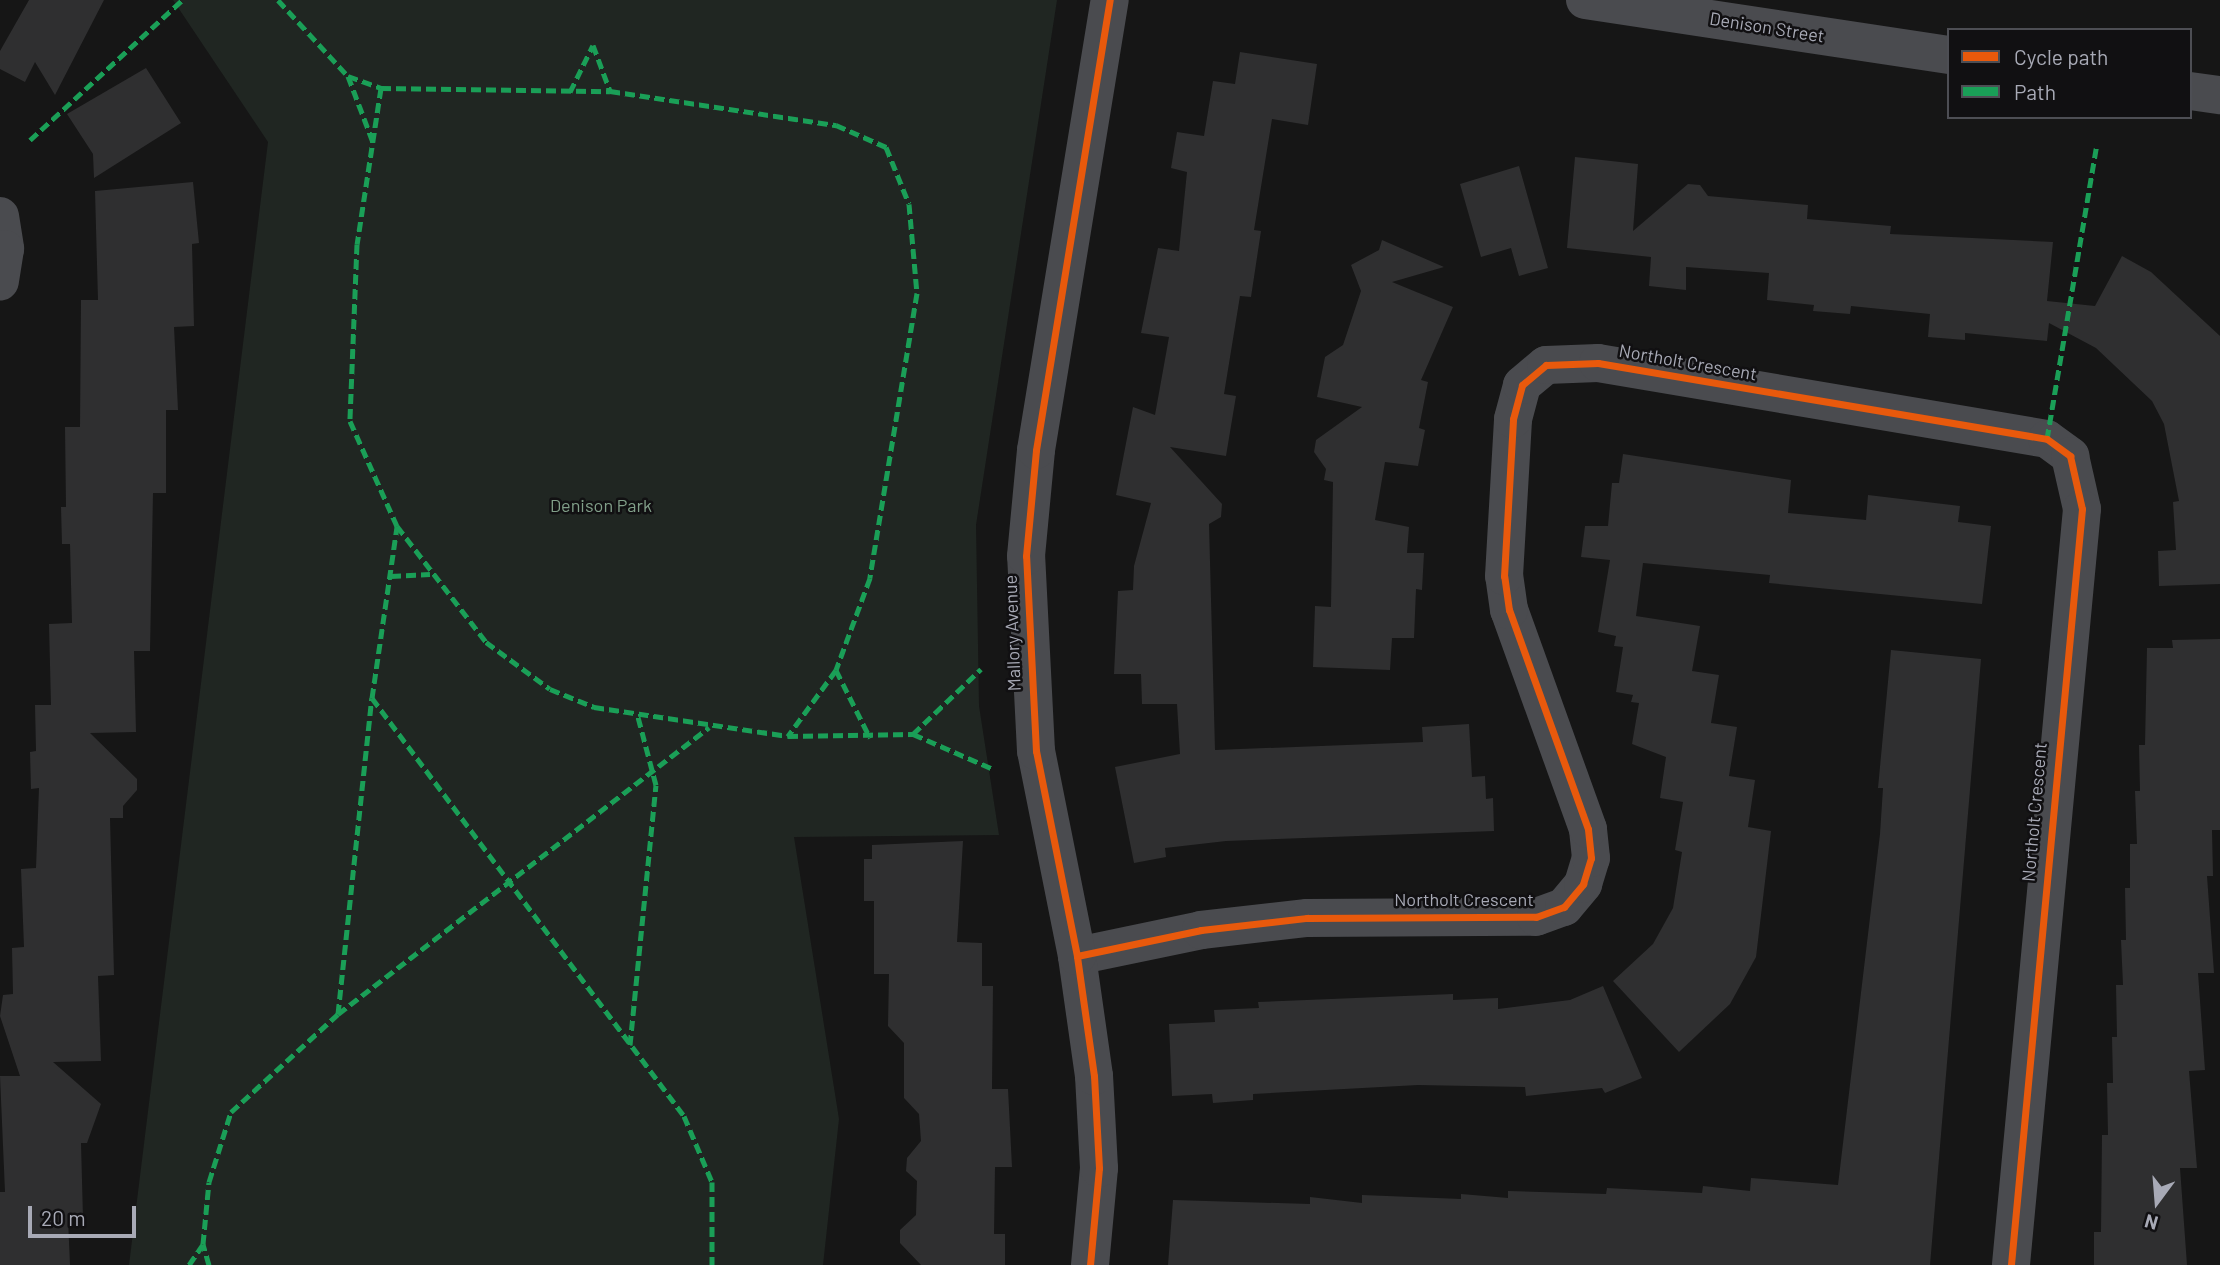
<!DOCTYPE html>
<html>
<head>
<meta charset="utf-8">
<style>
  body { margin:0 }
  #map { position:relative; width:2220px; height:1265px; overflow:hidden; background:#161616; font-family:Barlow,sans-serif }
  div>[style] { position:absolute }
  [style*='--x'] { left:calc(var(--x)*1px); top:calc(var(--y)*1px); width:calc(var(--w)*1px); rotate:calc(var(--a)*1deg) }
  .green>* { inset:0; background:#202622 }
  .building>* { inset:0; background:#2f2f30 }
  .minor>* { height:38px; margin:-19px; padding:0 19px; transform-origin:19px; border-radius:19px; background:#4a4b4f }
  .quiet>* { height:5px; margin-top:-2.5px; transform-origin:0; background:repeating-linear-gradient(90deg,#1a9f57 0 10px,transparent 0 15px) }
  .cycleway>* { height:7px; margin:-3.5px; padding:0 3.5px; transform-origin:3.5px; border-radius:3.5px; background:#e8590c }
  span { translate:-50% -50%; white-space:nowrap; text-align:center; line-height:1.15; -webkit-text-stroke:5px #111012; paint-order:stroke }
  .street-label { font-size:18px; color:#a8aab6 }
  .park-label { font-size:18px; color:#819f89 }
  .legend { position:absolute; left:1947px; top:28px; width:245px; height:91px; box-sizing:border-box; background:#111012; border:2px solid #4d4e54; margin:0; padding:9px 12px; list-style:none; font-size:21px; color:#a8aab6 }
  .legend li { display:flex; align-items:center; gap:14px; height:35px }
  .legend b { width:35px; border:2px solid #4d4e54 }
  .north { position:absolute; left:2122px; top:1167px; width:70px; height:70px; -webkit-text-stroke:5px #111012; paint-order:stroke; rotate:196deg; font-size:19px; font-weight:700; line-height:28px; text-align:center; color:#a8aab6 }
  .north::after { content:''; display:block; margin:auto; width:24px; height:32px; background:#a8aab6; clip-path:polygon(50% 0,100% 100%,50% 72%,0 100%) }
  .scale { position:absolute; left:28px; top:1206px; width:108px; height:32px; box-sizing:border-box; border:4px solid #a8aab6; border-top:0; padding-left:9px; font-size:21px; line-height:24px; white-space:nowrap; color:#a8aab6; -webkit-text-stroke:5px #111012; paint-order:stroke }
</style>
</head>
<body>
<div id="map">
  <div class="green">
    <div style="clip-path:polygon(173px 0,1057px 0,976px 525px,979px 706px,999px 835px,794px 837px,839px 1119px,823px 1265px,129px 1265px,268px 142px)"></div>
  </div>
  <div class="building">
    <div style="clip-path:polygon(29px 0,104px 0,55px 95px,35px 62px,25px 82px,0 69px,0 51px)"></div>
    <div style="clip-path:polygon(1240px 52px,1317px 64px,1308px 125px,1272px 119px,1254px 230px,1261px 231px,1251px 297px,1240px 296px,1224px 394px,1236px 396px,1226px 456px,1170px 447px,1222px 504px,1221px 517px,1209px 524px,1215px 750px,1423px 742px,1422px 727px,1469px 724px,1472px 777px,1485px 776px,1486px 799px,1493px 798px,1494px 831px,1226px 841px,1165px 848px,1166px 857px,1134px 863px,1115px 767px,1180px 754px,1177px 704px,1142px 704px,1141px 674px,1114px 674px,1118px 591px,1133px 590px,1134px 566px,1151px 503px,1116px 495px,1133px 407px,1155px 415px,1169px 337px,1141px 333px,1158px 248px,1179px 251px,1187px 172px,1171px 168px,1177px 132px,1204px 136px,1213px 81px,1235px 84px)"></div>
    <div style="clip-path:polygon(146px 68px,181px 123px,94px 178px,93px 154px,67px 114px)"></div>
    <div style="clip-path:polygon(1575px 157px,1638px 164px,1633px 231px,1688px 184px,1700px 185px,1708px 196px,1808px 205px,1807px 219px,1891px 226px,1890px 234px,2053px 242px,2047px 301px,2095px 306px,2122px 256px,2151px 272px,2220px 336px,2220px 584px,2159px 586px,2158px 551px,2176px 550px,2173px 502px,2179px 501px,2164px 424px,2152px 401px,2096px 348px,2049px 323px,2047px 341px,1965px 333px,1965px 340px,1928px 337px,1930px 314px,1851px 306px,1850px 314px,1813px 311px,1814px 305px,1767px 300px,1769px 273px,1686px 267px,1686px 290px,1649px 286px,1651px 257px,1567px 248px)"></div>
    <div style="clip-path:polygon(1519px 166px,1548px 268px,1519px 276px,1511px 248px,1481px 257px,1460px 184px)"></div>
    <div style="clip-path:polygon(193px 182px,199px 243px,192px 244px,194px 326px,174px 327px,178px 410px,166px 410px,166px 493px,153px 493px,150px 651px,134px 651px,136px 732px,90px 733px,137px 779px,137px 790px,123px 806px,123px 818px,110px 818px,114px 975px,98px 976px,101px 1061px,53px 1062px,101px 1104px,87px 1143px,81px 1143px,83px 1218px,68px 1219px,70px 1265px,0 1265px,0 1192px,5px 1192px,0 1076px,20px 1076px,0 1016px,3px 995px,13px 994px,12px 948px,24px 947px,21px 869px,36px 868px,39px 788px,31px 789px,30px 752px,36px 751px,35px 705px,51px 705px,49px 624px,72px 623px,70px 544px,62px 544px,61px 507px,66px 507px,65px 427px,80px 427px,81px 300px,98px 300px,95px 191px)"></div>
    <div style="clip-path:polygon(1382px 240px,1444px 267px,1392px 282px,1453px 307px,1421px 380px,1428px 382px,1419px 428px,1425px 430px,1418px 466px,1385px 462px,1375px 520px,1409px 527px,1407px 553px,1424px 553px,1422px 590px,1416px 589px,1414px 638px,1392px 638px,1390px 670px,1313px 667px,1315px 606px,1331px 607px,1333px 482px,1324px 480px,1326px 469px,1314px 452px,1316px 440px,1362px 407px,1317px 397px,1325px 357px,1343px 345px,1361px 291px,1351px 265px,1379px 250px)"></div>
    <div style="clip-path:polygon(1623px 454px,1791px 480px,1788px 513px,1866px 520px,1868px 495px,1960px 506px,1958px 522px,1991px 526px,1982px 604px,1769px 583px,1770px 575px,1643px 563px,1636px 616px,1700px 626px,1692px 671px,1719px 675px,1711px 723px,1737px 727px,1729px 776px,1755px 780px,1748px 827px,1771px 831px,1756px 957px,1730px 1004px,1679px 1052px,1613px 981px,1653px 944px,1673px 908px,1682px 852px,1675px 850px,1683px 802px,1660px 798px,1666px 757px,1632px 744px,1639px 703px,1631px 702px,1633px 695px,1616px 692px,1623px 647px,1614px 646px,1616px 636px,1598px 632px,1610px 560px,1581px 557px,1585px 526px,1608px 526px,1612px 483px,1619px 483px)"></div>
    <div style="clip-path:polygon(2220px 639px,2220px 830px,2212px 830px,2213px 876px,2207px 876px,2214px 973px,2198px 973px,2205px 1070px,2189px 1071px,2197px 1168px,2180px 1168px,2187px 1265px,2094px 1265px,2094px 1232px,2101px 1232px,2102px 1135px,2108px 1135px,2107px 1083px,2113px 1083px,2112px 1037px,2117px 1037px,2116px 985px,2123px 985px,2121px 940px,2126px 940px,2125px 888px,2130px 888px,2130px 844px,2137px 844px,2135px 791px,2140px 791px,2139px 745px,2145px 745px,2147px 648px,2173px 648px,2172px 640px)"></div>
    <div style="clip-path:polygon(1891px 650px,1981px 659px,1930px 1265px,1168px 1265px,1173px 1200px,1310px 1204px,1310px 1197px,1362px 1203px,1362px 1195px,1461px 1199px,1461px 1194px,1508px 1198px,1508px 1191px,1606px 1194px,1607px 1188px,1702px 1193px,1703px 1186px,1750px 1191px,1751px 1178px,1838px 1185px,1880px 834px,1883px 788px,1878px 788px)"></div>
    <div style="clip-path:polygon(963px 841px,957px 942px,982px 943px,982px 986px,993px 986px,992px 1089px,1008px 1089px,1012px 1167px,995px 1167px,994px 1234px,1005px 1234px,1005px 1265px,921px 1265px,900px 1243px,900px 1230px,916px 1215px,917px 1181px,906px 1171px,907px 1158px,921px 1141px,919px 1114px,904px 1098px,904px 1043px,888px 1026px,889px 974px,874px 974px,874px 901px,864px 901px,864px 859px,872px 859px,872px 845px)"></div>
    <div style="clip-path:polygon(1603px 986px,1642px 1078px,1605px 1093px,1602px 1088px,1526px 1096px,1525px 1087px,1418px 1085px,1253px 1094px,1253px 1100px,1213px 1103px,1212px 1094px,1172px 1096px,1169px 1024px,1215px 1022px,1214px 1010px,1259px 1008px,1258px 1002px,1453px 994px,1453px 1000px,1498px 998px,1498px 1009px,1570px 1000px)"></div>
  </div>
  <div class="minor">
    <div style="--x:1585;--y:0;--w:368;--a:8.6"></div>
    <div style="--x:2190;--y:91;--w:30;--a:8"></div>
    <div style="--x:0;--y:216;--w:33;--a:81"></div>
    <div style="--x:5;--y:249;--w:33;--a:99"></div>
    <div style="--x:1077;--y:956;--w:127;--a:-11.8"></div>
    <div style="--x:1201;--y:930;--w:107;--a:-6.5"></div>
    <div style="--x:1307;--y:918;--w:229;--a:-0.3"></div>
    <div style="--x:1536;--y:917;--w:30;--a:-20"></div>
    <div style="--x:1564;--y:907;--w:30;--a:-50"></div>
    <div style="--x:1583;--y:884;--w:27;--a:-73"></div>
    <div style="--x:1591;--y:858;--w:29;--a:-96"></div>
    <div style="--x:1588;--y:829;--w:233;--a:-109.8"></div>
    <div style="--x:1509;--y:610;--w:34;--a:-98"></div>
    <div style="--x:1504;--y:576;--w:157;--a:-86.7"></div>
    <div style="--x:1513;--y:419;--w:35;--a:-75"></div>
    <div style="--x:1522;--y:385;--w:31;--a:-40"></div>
    <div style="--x:1546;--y:365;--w:52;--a:-2.2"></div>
    <div style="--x:1598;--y:363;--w:455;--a:9.6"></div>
    <div style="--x:2047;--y:439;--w:29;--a:36"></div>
    <div style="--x:2070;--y:456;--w:54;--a:77.2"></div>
    <div style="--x:2082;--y:509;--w:759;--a:95.37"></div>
    <div style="--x:1090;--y:1265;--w:97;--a:-84.7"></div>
    <div style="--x:1099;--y:1168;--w:92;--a:-93.1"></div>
    <div style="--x:1094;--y:1076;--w:121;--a:-98.1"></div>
    <div style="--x:1077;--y:956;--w:209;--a:-101.3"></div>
    <div style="--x:1036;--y:751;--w:195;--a:-92.9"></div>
    <div style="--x:1026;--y:556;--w:106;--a:-84.6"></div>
    <div style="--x:1036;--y:450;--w:456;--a:-80.7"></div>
  </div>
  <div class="quiet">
    <div style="--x:278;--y:0;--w:103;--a:47.4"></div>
    <div style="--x:348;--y:76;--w:35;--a:20"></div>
    <div style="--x:381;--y:88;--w:158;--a:98.7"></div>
    <div style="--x:357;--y:244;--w:177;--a:92.3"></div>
    <div style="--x:350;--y:421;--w:115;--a:65.9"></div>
    <div style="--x:397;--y:526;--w:146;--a:52.5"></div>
    <div style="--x:486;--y:642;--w:79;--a:36.3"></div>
    <div style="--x:550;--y:689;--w:48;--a:22.2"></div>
    <div style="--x:594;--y:707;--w:196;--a:8.5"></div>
    <div style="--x:788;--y:736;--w:125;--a:-0.9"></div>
    <div style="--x:913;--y:734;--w:94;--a:-43.7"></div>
    <div style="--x:348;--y:76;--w:71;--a:69.3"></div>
    <div style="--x:381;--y:88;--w:229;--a:0.8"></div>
    <div style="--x:610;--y:91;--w:229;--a:8.6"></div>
    <div style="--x:836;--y:125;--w:55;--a:23.7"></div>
    <div style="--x:886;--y:147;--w:61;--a:68"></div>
    <div style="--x:909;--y:204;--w:89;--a:84.9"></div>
    <div style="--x:917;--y:293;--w:289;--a:99.4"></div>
    <div style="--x:870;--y:578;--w:98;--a:110.3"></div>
    <div style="--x:836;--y:670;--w:82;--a:126"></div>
    <div style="--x:570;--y:92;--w:52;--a:-63.9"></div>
    <div style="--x:593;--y:45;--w:49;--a:69.7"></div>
    <div style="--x:30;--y:140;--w:207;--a:-42.6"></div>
    <div style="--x:2047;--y:439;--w:295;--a:-80.4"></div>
    <div style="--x:391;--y:576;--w:39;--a:-3"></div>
    <div style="--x:836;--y:670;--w:76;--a:63.4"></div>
    <div style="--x:372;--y:698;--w:522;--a:53.26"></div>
    <div style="--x:684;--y:1116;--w:72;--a:67"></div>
    <div style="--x:712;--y:1182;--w:83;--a:90"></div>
    <div style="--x:913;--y:734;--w:85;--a:23.6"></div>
    <div style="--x:338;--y:1014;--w:318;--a:-83.9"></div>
    <div style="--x:372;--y:698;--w:174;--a:-81.7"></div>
    <div style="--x:630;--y:1045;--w:261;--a:-84.3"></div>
    <div style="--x:656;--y:785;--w:74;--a:-104.8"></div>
    <div style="--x:189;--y:1265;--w:25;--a:-56"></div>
    <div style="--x:209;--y:1265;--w:22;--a:-106"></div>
    <div style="--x:203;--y:1244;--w:62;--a:-84.5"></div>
    <div style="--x:209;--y:1182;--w:73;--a:-72.6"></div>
    <div style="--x:231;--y:1112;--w:145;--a:-42.5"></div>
    <div style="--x:338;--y:1014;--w:469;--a:-37.7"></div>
  </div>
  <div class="cycleway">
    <div style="--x:1077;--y:956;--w:127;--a:-11.8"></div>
    <div style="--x:1201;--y:930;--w:107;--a:-6.5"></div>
    <div style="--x:1307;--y:918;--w:229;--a:-0.3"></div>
    <div style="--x:1536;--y:917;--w:30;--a:-20"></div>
    <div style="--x:1564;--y:907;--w:30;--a:-50"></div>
    <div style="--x:1583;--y:884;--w:27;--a:-73"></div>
    <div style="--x:1591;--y:858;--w:29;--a:-96"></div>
    <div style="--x:1588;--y:829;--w:233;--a:-109.8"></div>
    <div style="--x:1509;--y:610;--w:34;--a:-98"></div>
    <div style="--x:1504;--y:576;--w:157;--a:-86.7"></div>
    <div style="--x:1513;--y:419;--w:35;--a:-75"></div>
    <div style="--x:1522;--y:385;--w:31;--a:-40"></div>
    <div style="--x:1546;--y:365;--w:52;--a:-2.2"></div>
    <div style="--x:1598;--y:363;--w:455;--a:9.6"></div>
    <div style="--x:2047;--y:439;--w:29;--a:36"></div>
    <div style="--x:2070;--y:456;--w:54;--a:77.2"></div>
    <div style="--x:2082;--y:509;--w:759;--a:95.37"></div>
    <div style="--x:1090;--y:1265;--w:97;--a:-84.7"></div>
    <div style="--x:1099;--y:1168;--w:92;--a:-93.1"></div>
    <div style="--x:1094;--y:1076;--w:121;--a:-98.1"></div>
    <div style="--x:1077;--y:956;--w:209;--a:-101.3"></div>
    <div style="--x:1036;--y:751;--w:195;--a:-92.9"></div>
    <div style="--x:1026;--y:556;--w:106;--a:-84.6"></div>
    <div style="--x:1036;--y:450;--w:456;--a:-80.7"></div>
  </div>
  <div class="street-label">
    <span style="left:1767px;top:27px;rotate:9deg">Denison Street</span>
    <span style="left:1688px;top:362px;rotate:10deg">Northolt Crescent</span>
    <span style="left:1012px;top:633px;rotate:-92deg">Mallory Avenue</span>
    <span style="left:2034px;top:812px;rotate:-85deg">Northolt Crescent</span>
    <span style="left:1464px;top:899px">Northolt Crescent</span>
  </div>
  <div class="park-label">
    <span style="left:601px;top:505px">Denison Park</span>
  </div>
  <ul class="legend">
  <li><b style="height:9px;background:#e8590c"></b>Cycle path</li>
  <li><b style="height:9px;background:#1a9f57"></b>Path</li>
  </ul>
  <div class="north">N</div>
  <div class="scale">20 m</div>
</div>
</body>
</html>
